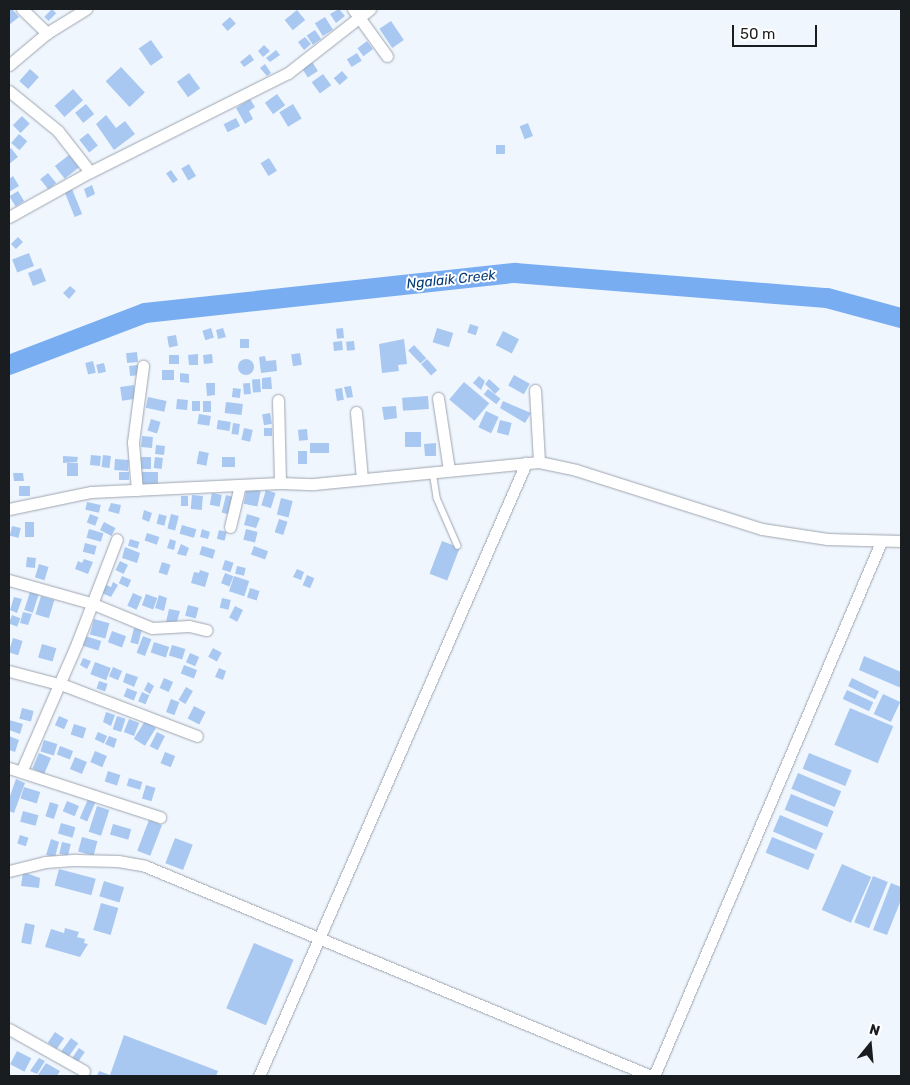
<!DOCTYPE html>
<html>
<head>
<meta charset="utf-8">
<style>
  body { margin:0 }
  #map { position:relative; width:910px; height:1085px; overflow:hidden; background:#f0f6fe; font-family:Rubik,sans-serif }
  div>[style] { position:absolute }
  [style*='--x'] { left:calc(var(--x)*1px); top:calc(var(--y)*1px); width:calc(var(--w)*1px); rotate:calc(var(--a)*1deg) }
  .river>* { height:20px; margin:-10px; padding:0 10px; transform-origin:10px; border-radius:10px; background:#79adf1 }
  .building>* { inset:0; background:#a8c8f2; transform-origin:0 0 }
  .round { border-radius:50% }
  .roads { filter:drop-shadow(0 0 1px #9ea5af) drop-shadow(0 0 1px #9ea5af) }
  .service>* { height:5.5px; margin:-2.75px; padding:0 2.75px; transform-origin:2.75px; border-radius:2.75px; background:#fff }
  .minor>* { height:11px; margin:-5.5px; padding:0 5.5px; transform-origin:5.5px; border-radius:5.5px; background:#fff }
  span { translate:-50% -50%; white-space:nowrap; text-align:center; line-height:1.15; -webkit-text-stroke:4px #fff; paint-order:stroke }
  .water-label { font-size:14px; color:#053c78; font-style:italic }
  .frame { position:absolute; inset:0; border:10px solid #1a1d20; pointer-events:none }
  .north { position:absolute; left:845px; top:1020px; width:50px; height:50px; -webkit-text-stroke:4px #fff; paint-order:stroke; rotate:17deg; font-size:14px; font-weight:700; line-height:20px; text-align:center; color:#1a1d20 }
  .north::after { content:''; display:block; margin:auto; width:18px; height:22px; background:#1a1d20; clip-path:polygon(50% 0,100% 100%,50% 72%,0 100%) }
  .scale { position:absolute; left:732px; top:25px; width:85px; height:22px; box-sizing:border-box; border:2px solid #1a1d20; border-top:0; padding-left:6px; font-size:15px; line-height:18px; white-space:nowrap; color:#1a1d20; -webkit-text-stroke:4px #fff; paint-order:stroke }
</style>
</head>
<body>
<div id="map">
  <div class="river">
    <div style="--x:9;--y:365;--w:146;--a:-20.9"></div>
    <div style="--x:145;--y:313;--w:372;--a:-6.2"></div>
    <div style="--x:515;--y:273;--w:313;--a:4.6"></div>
    <div style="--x:827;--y:298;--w:77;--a:15.1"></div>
  </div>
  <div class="building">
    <div style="clip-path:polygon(12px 9px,19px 17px,9px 25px,9px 10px)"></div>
    <div style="left:52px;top:9px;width:6px;height:11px;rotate:45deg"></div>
    <div style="clip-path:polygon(339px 9px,345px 16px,336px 23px,330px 14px)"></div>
    <div style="left:297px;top:10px;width:13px;height:16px;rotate:51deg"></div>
    <div style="left:230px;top:17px;width:9px;height:11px;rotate:49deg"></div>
    <div style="left:325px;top:17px;width:15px;height:12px;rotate:58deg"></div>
    <div style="left:391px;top:21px;width:23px;height:14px;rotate:56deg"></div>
    <div style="left:315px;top:30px;width:11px;height:10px;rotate:56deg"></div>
    <div style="clip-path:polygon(305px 37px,311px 44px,304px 50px,298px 42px)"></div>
    <div style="left:151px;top:40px;width:21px;height:15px;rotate:55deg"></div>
    <div style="left:367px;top:41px;width:10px;height:12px;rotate:53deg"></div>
    <div style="clip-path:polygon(264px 45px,270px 51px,263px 57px,258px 51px)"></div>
    <div style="clip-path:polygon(276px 50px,280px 55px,270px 62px,266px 58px)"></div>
    <div style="left:357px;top:53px;width:9px;height:12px;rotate:58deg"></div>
    <div style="clip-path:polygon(250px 54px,254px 60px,244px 67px,240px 62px)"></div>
    <div style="left:311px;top:60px;width:13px;height:12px;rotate:58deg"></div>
    <div style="clip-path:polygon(265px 64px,271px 73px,267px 76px,260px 68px)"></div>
    <div style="left:121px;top:67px;width:35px;height:21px;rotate:47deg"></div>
    <div style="left:30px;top:69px;width:12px;height:16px;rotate:42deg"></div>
    <div style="left:342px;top:71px;width:9px;height:11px;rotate:49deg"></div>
    <div style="left:189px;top:73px;width:19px;height:15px;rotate:54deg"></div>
    <div style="left:323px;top:74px;width:14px;height:14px;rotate:54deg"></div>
    <div style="left:73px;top:89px;width:15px;height:25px;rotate:48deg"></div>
    <div style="left:277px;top:94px;width:14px;height:15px;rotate:54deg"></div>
    <div style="clip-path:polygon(250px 99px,255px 107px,249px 111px,253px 119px,245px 124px,236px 108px)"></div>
    <div style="left:86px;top:104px;width:13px;height:14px;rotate:51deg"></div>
    <div style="left:293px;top:104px;width:17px;height:16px;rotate:59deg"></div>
    <div style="clip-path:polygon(106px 115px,116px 128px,125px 121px,135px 134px,114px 150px,96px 124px)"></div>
    <div style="left:22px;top:116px;width:11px;height:13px;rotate:45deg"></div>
    <div style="left:236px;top:118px;width:9px;height:14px;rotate:63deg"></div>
    <div style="left:528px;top:123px;width:14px;height:9px;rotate:69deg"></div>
    <div style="left:88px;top:133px;width:16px;height:11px;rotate:52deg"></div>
    <div style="left:19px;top:134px;width:11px;height:12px;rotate:41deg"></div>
    <div style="left:496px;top:145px;width:9px;height:9px"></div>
    <div style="clip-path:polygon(11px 148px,18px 157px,9px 164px,9px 150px)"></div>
    <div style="left:69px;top:155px;width:16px;height:18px;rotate:52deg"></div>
    <div style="left:269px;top:158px;width:15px;height:10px;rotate:58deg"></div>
    <div style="left:189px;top:164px;width:14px;height:9px;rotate:60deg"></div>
    <div style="left:171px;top:170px;width:12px;height:6px;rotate:55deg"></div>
    <div style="left:48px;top:173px;width:13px;height:10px;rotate:51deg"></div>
    <div style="clip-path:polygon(13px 176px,19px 186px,9px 192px,9px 179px)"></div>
    <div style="clip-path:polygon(92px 185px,95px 194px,87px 198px,84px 189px)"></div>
    <div style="left:72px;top:189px;width:27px;height:8px;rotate:68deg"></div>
    <div style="left:18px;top:191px;width:12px;height:10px;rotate:59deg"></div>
    <div style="left:18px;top:237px;width:7px;height:10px;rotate:45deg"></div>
    <div style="left:29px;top:253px;width:14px;height:18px;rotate:69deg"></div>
    <div style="left:41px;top:268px;width:14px;height:14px;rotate:69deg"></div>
    <div style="clip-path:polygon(70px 286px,76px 291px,69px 299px,63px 293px)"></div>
    <div style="left:470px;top:324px;width:9px;height:9px;rotate:18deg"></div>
    <div style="left:211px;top:328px;width:10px;height:9px;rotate:73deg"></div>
    <div style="clip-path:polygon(223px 328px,226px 337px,218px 339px,216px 330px)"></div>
    <div style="left:343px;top:328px;width:10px;height:7px;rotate:84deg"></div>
    <div style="left:437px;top:328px;width:17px;height:15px;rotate:17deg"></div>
    <div style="left:503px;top:331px;width:18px;height:16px;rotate:27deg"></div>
    <div style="left:176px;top:335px;width:11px;height:9px;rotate:80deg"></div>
    <div style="left:240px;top:339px;width:9px;height:9px"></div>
    <div style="clip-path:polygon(404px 339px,407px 364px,398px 365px,399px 371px,382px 373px,379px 344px)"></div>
    <div style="left:342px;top:341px;width:9px;height:9px;rotate:84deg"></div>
    <div style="left:354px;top:341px;width:9px;height:8px;rotate:84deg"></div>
    <div style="left:414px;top:345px;width:18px;height:8px;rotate:47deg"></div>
    <div style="left:137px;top:352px;width:10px;height:11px;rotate:84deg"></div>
    <div style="left:300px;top:353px;width:12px;height:9px;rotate:81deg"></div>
    <div style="clip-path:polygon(198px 354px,198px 365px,189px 365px,188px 355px)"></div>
    <div style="left:212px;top:354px;width:9px;height:9px;rotate:84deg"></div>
    <div style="left:169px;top:355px;width:10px;height:9px"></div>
    <div style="clip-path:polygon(265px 356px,266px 361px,276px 360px,277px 371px,261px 373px,259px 357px)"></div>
    <div style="left:427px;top:359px;width:15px;height:8px;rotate:48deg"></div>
    <div class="round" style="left:238px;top:359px;width:16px;height:16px"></div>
    <div style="left:93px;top:361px;width:12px;height:8px;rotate:76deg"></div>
    <div style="left:104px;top:363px;width:9px;height:8px;rotate:77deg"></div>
    <div style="left:138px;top:365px;width:10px;height:9px;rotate:84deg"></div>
    <div style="left:162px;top:370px;width:12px;height:10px"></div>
    <div style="clip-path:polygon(180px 373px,189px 374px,189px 383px,180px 382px)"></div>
    <div style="left:514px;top:375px;width:18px;height:12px;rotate:29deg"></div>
    <div style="clip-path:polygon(479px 376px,485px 381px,481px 390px,473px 383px)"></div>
    <div style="clip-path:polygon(271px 377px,272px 389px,262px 389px,262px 378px)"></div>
    <div style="left:260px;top:379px;width:13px;height:8px;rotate:86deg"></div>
    <div style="clip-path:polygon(489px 379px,500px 389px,495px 394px,485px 384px)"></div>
    <div style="left:464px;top:382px;width:33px;height:23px;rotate:40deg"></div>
    <div style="clip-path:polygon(206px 383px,215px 383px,215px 395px,207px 396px)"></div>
    <div style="left:250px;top:383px;width:11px;height:7px;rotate:85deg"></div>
    <div style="left:134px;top:385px;width:14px;height:14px;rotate:82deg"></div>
    <div style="clip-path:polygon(351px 386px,353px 397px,347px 398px,344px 387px)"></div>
    <div style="left:233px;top:388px;width:8px;height:9px;rotate:7deg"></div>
    <div style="left:342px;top:388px;width:12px;height:7px;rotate:81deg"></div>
    <div style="left:488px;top:389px;width:16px;height:7px;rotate:38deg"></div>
    <div style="left:428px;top:396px;width:13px;height:26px;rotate:86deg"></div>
    <div style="left:148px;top:397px;width:19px;height:11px;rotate:12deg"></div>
    <div style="left:177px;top:399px;width:11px;height:10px;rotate:5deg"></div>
    <div style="left:192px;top:401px;width:8px;height:10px"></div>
    <div style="left:203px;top:401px;width:8px;height:11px"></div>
    <div style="clip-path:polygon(503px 401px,531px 413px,525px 423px,500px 408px)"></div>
    <div style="left:226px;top:402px;width:17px;height:11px;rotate:7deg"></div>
    <div style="clip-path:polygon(396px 406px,397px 418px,384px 420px,382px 407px)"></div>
    <div style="left:486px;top:411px;width:14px;height:18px;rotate:25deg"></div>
    <div style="left:270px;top:413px;width:11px;height:8px;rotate:80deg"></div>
    <div style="left:199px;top:414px;width:12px;height:10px;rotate:9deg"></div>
    <div style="left:151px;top:419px;width:10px;height:12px;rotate:17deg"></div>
    <div style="left:218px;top:420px;width:13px;height:9px;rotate:9deg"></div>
    <div style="left:500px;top:420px;width:12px;height:13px;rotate:14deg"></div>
    <div style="left:233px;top:423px;width:7px;height:11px;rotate:8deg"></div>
    <div style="left:244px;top:428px;width:9px;height:12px;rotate:13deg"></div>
    <div style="left:264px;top:428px;width:8px;height:8px"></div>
    <div style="left:307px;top:429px;width:11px;height:9px;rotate:85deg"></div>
    <div style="left:405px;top:432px;width:16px;height:15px"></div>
    <div style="left:142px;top:436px;width:11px;height:11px;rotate:5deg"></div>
    <div style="left:310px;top:443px;width:19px;height:10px"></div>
    <div style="clip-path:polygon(436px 443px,436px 456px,425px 456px,424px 444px)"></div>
    <div style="left:156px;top:445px;width:9px;height:9px;rotate:6deg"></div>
    <div style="left:199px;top:451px;width:10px;height:13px;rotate:11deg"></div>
    <div style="left:298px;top:451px;width:9px;height:13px"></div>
    <div style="left:91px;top:455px;width:10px;height:10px;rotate:6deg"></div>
    <div style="left:103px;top:455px;width:8px;height:12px;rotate:7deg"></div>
    <div style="clip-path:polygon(63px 456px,78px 457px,77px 462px,63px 463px)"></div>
    <div style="left:141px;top:457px;width:10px;height:12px"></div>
    <div style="left:155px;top:457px;width:8px;height:11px;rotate:7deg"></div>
    <div style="left:222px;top:457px;width:13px;height:10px"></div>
    <div style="left:115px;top:459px;width:14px;height:11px;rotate:4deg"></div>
    <div style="left:67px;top:463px;width:11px;height:13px"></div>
    <div style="left:119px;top:472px;width:10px;height:8px"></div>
    <div style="left:140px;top:472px;width:18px;height:12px"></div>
    <div style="clip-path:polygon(13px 473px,23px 473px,24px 481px,14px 481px)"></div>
    <div style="left:19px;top:486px;width:11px;height:10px"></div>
    <div style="left:247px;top:488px;width:14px;height:16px;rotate:12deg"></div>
    <div style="left:266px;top:490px;width:10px;height:16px;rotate:17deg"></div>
    <div style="left:212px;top:493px;width:10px;height:12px;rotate:11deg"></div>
    <div style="left:192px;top:495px;width:11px;height:14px;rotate:5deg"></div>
    <div style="left:226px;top:495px;width:8px;height:18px;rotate:14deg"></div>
    <div style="left:181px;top:496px;width:7px;height:10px"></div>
    <div style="left:281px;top:498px;width:12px;height:17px;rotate:14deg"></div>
    <div style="left:87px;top:502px;width:14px;height:8px;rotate:12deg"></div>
    <div style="clip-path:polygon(111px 503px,121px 505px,119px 514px,108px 511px)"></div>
    <div style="clip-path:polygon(144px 510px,152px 513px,149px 522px,142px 519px)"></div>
    <div style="left:90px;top:514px;width:9px;height:9px;rotate:21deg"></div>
    <div style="left:159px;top:514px;width:8px;height:10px;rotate:14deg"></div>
    <div style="left:171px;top:514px;width:8px;height:15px;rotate:14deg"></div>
    <div style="clip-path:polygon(247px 514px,260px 518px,256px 528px,244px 525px)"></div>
    <div style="left:279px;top:519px;width:9px;height:14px;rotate:18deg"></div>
    <div style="left:25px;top:522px;width:9px;height:15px"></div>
    <div style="left:104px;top:522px;width:13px;height:9px;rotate:27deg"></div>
    <div style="left:182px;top:525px;width:15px;height:9px;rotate:16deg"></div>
    <div style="left:12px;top:526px;width:9px;height:10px;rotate:13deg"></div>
    <div style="left:89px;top:529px;width:15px;height:9px;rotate:16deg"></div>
    <div style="clip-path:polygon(202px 529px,210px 532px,208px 539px,200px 537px)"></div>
    <div style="left:246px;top:529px;width:12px;height:11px;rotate:14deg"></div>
    <div style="left:219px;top:530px;width:8px;height:9px;rotate:14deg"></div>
    <div style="left:147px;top:533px;width:13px;height:8px;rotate:18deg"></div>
    <div style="left:130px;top:539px;width:10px;height:7px;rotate:17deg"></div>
    <div style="clip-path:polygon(170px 539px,176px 541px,174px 550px,167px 548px)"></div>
    <div style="left:442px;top:541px;width:19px;height:35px;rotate:21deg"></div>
    <div style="left:85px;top:543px;width:12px;height:9px;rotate:14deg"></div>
    <div style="clip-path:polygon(181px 544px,189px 548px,186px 556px,177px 554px)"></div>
    <div style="left:202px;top:546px;width:14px;height:9px;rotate:17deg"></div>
    <div style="left:254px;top:546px;width:15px;height:9px;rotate:20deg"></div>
    <div style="clip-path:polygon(125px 547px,140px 553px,137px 563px,122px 558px)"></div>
    <div style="left:27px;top:557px;width:9px;height:10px;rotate:6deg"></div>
    <div style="clip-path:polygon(84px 559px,93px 562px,88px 574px,75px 569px,78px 561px,82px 563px)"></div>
    <div style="left:225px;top:560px;width:9px;height:10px;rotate:18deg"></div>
    <div style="left:120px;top:561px;width:9px;height:10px;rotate:27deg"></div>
    <div style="left:162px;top:562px;width:9px;height:11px;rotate:18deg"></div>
    <div style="left:39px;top:564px;width:10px;height:14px;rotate:17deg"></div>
    <div style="left:237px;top:566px;width:9px;height:8px;rotate:13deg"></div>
    <div style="clip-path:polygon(297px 569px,304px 572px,301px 580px,293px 577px)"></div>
    <div style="clip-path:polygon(200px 570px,209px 573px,205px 587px,191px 583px,194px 572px,199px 573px)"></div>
    <div style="left:225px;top:573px;width:9px;height:11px;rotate:21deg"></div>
    <div style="left:307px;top:575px;width:8px;height:11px;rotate:23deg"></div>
    <div style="left:122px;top:576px;width:10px;height:8px;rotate:24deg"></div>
    <div style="left:234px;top:576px;width:16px;height:16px;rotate:18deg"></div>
    <div style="clip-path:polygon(113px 582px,118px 585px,111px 597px,102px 593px,106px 585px,111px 587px)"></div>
    <div style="left:250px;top:588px;width:10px;height:10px;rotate:17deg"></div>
    <div style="left:31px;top:589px;width:9px;height:22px;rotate:18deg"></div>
    <div style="left:133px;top:593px;width:10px;height:14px;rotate:24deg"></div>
    <div style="left:146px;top:594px;width:12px;height:12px;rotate:20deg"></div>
    <div style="clip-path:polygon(159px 595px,167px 598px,164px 611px,155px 608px)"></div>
    <div style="left:41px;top:596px;width:14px;height:19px;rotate:17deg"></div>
    <div style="clip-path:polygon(14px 597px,22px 599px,17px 613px,10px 610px)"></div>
    <div style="left:222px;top:598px;width:9px;height:10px;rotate:13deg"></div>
    <div style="left:188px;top:605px;width:11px;height:11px;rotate:15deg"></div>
    <div style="left:235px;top:606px;width:9px;height:13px;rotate:27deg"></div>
    <div style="clip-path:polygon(169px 609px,180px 611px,176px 625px,166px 622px)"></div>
    <div style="clip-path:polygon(23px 612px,32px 614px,28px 625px,20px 623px)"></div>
    <div style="left:12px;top:615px;width:9px;height:9px;rotate:21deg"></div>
    <div style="left:94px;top:619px;width:16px;height:16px;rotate:15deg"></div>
    <div style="left:134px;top:628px;width:8px;height:15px;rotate:14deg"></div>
    <div style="left:112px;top:631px;width:15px;height:12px;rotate:20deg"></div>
    <div style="left:85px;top:636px;width:17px;height:10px;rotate:17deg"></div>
    <div style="left:143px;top:636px;width:9px;height:18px;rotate:21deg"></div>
    <div style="left:13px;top:638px;width:10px;height:15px;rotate:17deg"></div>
    <div style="left:154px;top:642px;width:16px;height:11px;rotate:18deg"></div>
    <div style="left:42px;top:644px;width:15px;height:14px;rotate:16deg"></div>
    <div style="left:172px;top:645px;width:14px;height:11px;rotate:17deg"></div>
    <div style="left:213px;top:648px;width:10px;height:10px;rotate:29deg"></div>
    <div style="left:190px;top:653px;width:10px;height:10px;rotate:24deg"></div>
    <div style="clip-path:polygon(864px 656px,901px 672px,901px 688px,859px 670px)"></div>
    <div style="clip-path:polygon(83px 658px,91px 661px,87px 669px,80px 665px)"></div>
    <div style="left:95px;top:662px;width:17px;height:13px;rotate:21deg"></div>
    <div style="left:184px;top:665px;width:14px;height:9px;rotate:21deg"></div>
    <div style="left:113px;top:667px;width:10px;height:10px;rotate:24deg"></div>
    <div style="clip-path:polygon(219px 668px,226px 671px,223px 680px,215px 677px)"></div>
    <div style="clip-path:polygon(126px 673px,138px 677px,134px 687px,123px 682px)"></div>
    <div style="left:164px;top:678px;width:10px;height:11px;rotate:24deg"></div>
    <div style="left:852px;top:678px;width:30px;height:9px;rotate:26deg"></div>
    <div style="left:99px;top:681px;width:9px;height:8px;rotate:18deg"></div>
    <div style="clip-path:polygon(148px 682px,154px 686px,150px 694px,144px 690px)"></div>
    <div style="left:186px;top:687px;width:8px;height:15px;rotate:30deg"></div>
    <div style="left:127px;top:688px;width:11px;height:9px;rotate:22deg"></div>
    <div style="left:847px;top:690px;width:29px;height:10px;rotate:25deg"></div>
    <div style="left:142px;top:692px;width:8px;height:10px;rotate:23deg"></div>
    <div style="left:883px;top:694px;width:19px;height:22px;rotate:25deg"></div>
    <div style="left:171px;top:699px;width:9px;height:14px;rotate:21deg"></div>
    <div style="left:194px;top:706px;width:13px;height:14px;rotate:27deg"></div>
    <div style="left:22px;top:708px;width:12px;height:11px;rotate:14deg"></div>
    <div style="left:850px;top:708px;width:47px;height:40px;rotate:23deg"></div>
    <div style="clip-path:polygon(106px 712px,115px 715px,111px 726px,103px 722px)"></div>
    <div style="left:59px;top:716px;width:10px;height:10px;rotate:24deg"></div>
    <div style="left:117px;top:716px;width:9px;height:14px;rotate:18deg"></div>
    <div style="left:129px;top:719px;width:11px;height:14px;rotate:22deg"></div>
    <div style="clip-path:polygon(9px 720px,23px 724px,20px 734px,9px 730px)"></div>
    <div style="left:145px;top:721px;width:13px;height:21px;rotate:32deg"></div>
    <div style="left:74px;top:724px;width:13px;height:11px;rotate:18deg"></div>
    <div style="left:98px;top:732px;width:10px;height:8px;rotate:24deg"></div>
    <div style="left:157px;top:732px;width:9px;height:16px;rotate:27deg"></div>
    <div style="clip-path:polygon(9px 736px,19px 740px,15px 752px,9px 750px)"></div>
    <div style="clip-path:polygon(109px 736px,117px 739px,114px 748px,105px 744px)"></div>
    <div style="left:44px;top:740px;width:14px;height:12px;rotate:17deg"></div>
    <div style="left:60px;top:746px;width:14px;height:9px;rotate:21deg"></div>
    <div style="left:95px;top:751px;width:13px;height:12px;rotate:23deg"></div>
    <div style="left:165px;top:752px;width:11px;height:12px;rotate:22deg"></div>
    <div style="left:39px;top:753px;width:13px;height:17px;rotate:23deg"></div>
    <div style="left:809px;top:753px;width:46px;height:17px;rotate:22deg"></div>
    <div style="left:75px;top:757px;width:13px;height:13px;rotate:23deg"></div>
    <div style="left:108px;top:771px;width:13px;height:11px;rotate:18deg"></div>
    <div style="left:798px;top:773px;width:47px;height:17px;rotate:23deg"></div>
    <div style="left:129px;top:778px;width:14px;height:8px;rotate:17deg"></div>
    <div style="clip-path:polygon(16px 779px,25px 783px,14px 813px,9px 811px,9px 799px)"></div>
    <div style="left:146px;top:785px;width:10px;height:14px;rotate:17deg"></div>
    <div style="left:24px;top:787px;width:17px;height:12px;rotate:17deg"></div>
    <div style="left:791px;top:794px;width:46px;height:17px;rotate:22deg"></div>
    <div style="left:88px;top:799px;width:8px;height:21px;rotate:23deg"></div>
    <div style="left:67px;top:801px;width:13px;height:11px;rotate:23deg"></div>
    <div style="left:50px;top:802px;width:9px;height:15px;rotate:18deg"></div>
    <div style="left:97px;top:806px;width:13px;height:27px;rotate:18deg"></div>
    <div style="left:23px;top:811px;width:16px;height:11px;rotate:15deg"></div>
    <div style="left:780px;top:815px;width:47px;height:18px;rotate:23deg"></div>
    <div style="left:149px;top:820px;width:14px;height:33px;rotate:21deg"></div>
    <div style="left:61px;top:823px;width:15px;height:11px;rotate:16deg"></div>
    <div style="left:113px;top:824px;width:19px;height:11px;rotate:16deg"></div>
    <div style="left:20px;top:835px;width:9px;height:9px;rotate:18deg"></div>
    <div style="left:82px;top:837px;width:16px;height:15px;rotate:15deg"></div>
    <div style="left:772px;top:837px;width:46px;height:17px;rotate:22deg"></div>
    <div style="left:175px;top:838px;width:19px;height:27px;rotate:21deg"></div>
    <div style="clip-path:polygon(51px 839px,59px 842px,55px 857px,46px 855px)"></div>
    <div style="left:62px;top:842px;width:9px;height:12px;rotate:13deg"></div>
    <div style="left:842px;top:864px;width:32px;height:50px;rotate:24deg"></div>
    <div style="left:59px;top:869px;width:38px;height:17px;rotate:15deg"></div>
    <div style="clip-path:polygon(23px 872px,40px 878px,39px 888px,21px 886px)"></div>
    <div style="left:873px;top:876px;width:16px;height:50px;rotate:22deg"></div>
    <div style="left:104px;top:881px;width:21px;height:16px;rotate:17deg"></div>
    <div style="clip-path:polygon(891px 883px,901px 887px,901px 900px,887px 935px,873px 930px)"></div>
    <div style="left:101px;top:903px;width:18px;height:28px;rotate:16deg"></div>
    <div style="left:25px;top:923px;width:10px;height:20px;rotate:11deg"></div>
    <div style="clip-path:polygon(65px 928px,79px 932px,77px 937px,85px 939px,84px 943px,88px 944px,80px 957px,45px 947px,51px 929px,64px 933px)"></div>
    <div style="left:254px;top:943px;width:43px;height:71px;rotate:23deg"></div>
    <div style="left:55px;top:1032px;width:11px;height:13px;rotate:34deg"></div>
    <div style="clip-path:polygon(124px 1035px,218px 1071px,216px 1076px,97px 1076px,99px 1071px,110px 1075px)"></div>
    <div style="left:71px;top:1038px;width:9px;height:17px;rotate:36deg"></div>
    <div style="left:79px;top:1048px;width:7px;height:14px;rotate:34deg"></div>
    <div style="left:17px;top:1051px;width:16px;height:15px;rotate:27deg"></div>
    <div style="clip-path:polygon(39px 1058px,45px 1061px,37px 1074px,30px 1071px)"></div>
    <div style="clip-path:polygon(46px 1063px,60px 1071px,57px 1076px,38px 1075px)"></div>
  </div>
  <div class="roads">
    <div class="service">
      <div style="--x:433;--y:472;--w:26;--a:81"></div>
      <div style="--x:437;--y:498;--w:52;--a:66.4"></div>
    </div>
    <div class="minor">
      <div style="--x:22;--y:9;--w:35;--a:44"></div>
      <div style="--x:353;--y:9;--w:58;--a:54.1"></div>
      <div style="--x:9;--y:65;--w:50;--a:-40.1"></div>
      <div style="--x:47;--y:33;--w:46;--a:-31.6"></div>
      <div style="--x:9;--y:91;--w:63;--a:39.2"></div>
      <div style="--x:58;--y:131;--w:52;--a:52"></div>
      <div style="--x:9;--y:217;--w:93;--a:-29.1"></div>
      <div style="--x:90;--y:172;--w:221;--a:-26.6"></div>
      <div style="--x:288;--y:73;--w:104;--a:-38"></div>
      <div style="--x:535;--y:390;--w:72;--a:86.8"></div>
      <div style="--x:438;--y:398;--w:73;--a:81.3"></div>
      <div style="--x:278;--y:400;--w:83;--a:88.6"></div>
      <div style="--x:356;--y:412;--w:67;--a:84.9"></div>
      <div style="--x:137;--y:490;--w:48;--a:-94.8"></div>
      <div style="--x:133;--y:442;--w:77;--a:-82.5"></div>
      <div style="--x:9;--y:509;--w:84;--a:-11.7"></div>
      <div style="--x:91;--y:492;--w:189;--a:-2.7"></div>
      <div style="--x:280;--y:483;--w:34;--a:2"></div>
      <div style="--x:314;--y:484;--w:226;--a:-5.6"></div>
      <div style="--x:539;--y:462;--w:38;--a:12"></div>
      <div style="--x:576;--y:470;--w:195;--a:17.6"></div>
      <div style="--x:762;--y:529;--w:66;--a:8.7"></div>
      <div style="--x:827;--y:539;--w:74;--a:1.5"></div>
      <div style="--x:230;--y:527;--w:43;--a:-76.6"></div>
      <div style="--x:9;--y:580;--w:85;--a:15.7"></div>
      <div style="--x:91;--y:603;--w:66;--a:22.3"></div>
      <div style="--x:152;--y:628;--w:37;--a:-3"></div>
      <div style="--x:189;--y:626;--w:18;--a:13"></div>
      <div style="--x:9;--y:671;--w:59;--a:14.7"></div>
      <div style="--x:66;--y:686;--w:140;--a:20.9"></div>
      <div style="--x:9;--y:768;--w:159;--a:18"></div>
      <div style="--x:21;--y:772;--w:141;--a:-66.5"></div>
      <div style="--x:77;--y:643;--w:111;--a:-69"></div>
      <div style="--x:9;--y:871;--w:37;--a:-14"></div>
      <div style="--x:45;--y:862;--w:31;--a:-4"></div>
      <div style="--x:76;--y:860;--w:42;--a:1.4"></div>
      <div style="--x:118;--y:861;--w:27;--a:10"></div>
      <div style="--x:145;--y:866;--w:548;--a:22.54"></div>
      <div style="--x:9;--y:1029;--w:86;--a:29.2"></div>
      <div style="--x:259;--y:1076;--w:669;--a:-66.46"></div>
      <div style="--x:654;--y:1076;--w:580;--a:-66.97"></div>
    </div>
  </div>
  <div class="water-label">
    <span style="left:451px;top:280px;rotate:-6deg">Ngalaik Creek</span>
  </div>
  <div class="frame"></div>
  <div class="north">N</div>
  <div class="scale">50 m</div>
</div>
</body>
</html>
